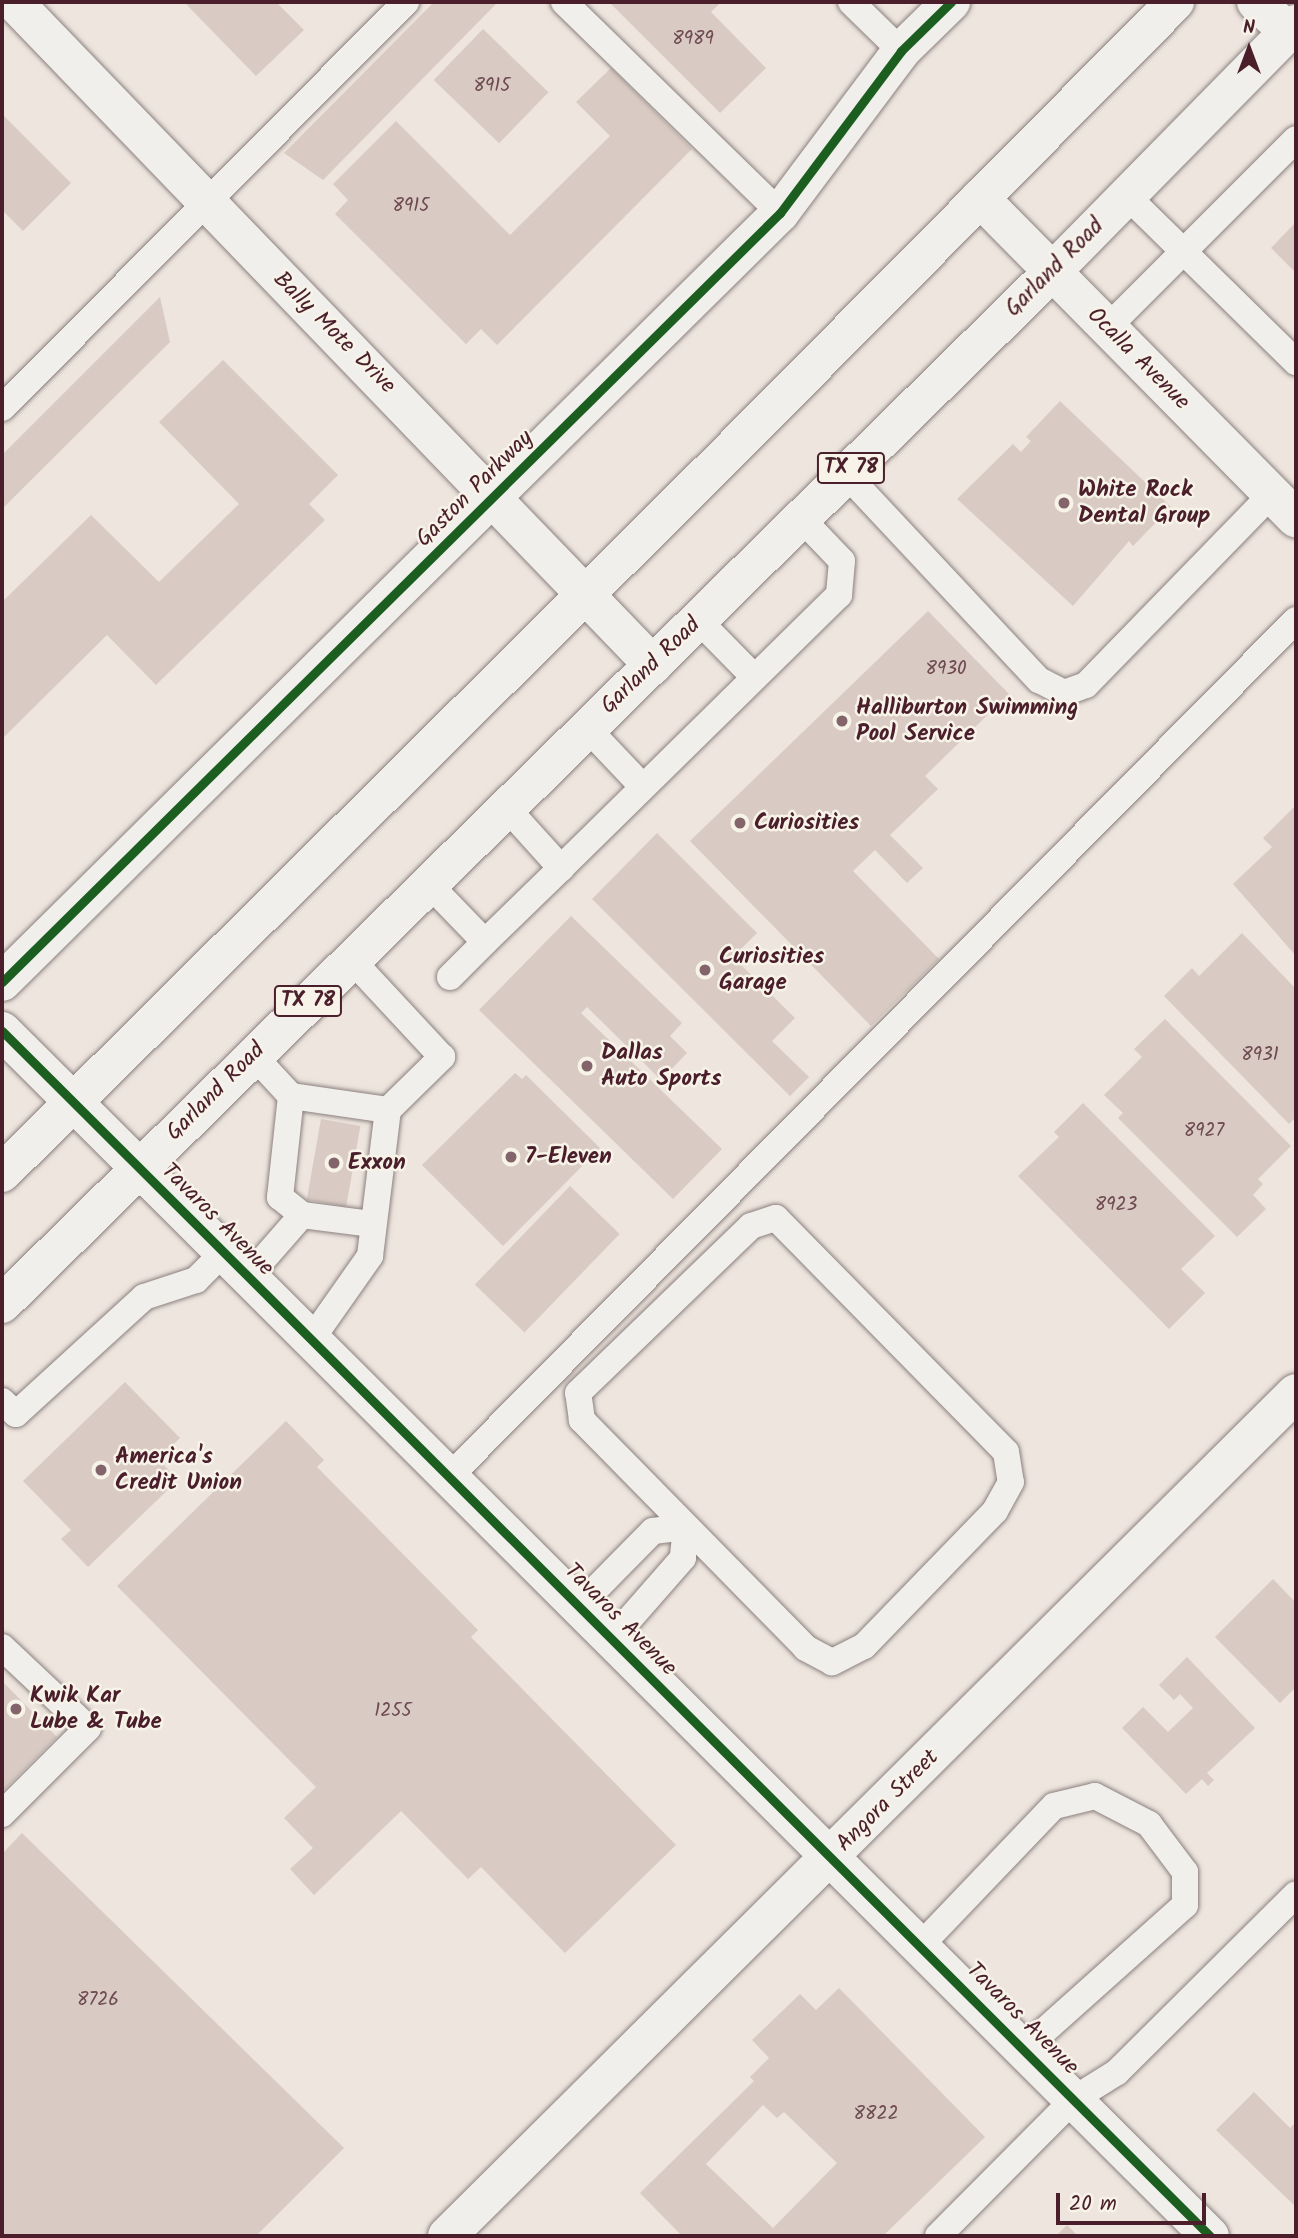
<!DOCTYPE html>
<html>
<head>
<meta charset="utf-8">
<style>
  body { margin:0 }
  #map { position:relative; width:1298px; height:2238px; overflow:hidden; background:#ede5de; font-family:Kalam,sans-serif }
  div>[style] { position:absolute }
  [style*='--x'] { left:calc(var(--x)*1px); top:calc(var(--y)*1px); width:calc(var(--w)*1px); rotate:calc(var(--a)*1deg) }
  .building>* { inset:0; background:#d9cbc4; transform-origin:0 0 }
  .roads { filter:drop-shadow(0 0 2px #8c807f) drop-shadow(0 0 2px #8c807f) }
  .service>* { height:26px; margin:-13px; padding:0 13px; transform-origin:13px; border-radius:13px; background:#f1efeb }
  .minor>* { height:38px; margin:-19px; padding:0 19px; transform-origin:19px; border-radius:19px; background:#f1efeb }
  .primary>* { height:38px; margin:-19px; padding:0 19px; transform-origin:19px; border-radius:19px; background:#f1efeb }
  .cycleway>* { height:9px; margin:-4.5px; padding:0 4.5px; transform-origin:4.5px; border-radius:4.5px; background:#1b5e20 }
  .dots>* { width:19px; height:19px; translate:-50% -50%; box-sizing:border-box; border:4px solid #f7f3e8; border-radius:50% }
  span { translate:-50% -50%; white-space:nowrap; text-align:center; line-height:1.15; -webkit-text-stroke:5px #f7f3e8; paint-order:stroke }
  .number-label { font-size:19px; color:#6e4a51 }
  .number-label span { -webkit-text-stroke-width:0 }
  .shield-label span { padding:2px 5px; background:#f7f3e8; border:2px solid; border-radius:5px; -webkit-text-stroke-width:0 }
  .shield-label { font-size:21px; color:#4a1f2b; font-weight:700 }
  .street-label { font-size:23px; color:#4a1f2b }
  .poi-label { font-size:23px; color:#4a1f2b; font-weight:700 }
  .left { translate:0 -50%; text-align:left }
  .frame { position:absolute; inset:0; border:4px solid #4a1f2b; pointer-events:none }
  .north { position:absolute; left:1214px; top:14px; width:70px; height:70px; -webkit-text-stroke:5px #f7f3e8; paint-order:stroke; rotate:0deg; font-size:19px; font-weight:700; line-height:28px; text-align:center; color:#4a1f2b }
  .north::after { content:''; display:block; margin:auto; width:24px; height:32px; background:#4a1f2b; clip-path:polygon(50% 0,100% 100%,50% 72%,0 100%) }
  .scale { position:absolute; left:1056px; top:2193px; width:150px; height:32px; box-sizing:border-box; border:4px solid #4a1f2b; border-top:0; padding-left:9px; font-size:21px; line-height:24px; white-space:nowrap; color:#4a1f2b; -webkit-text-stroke:5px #f7f3e8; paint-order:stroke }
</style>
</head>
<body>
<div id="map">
  <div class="building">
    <div style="clip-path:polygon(184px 2px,276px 2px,304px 30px,256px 76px)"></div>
    <div style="clip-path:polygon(434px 2px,498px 2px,323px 180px,284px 153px)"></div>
    <div style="clip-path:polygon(609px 2px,721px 2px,711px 12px,766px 68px,720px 113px)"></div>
    <div style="left:483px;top:29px;width:91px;height:71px;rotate:44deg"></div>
    <div style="clip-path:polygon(611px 68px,692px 149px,497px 345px,481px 329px,466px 344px,335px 214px,348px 200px,333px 184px,396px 121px,510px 235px,610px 136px,576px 102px)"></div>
    <div style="clip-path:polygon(2px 114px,71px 183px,23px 231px,2px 210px)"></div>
    <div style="clip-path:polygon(1296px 222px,1296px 273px,1271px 248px)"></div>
    <div style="clip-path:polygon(160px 297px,170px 342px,2px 509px,2px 455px)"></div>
    <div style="clip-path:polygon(223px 360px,338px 475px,309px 504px,325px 520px,156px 685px,107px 635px,2px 739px,2px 602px,91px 515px,159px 582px,239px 504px,159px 422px)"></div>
    <div style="clip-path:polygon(1060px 401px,1171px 507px,1133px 546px,1129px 541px,1073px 606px,957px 499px,1013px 444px,1021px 452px,1031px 441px,1026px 437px)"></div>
    <div style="clip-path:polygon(928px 611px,1009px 694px,925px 776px,938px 789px,890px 835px,923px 868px,907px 883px,875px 850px,853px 871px,939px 959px,871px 1026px,690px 841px)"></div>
    <div style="clip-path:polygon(1296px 805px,1296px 956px,1233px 884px,1272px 847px,1263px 838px)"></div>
    <div style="clip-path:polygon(657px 833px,757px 933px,733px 957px,795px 1018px,772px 1041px,809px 1077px,790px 1096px,592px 899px)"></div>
    <div style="clip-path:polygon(571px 916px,682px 1023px,670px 1036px,687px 1053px,661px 1080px,587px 1007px,581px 1013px,722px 1149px,673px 1199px,479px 1010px)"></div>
    <div style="clip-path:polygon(1242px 933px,1296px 989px,1296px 1117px,1289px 1124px,1164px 996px,1192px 968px,1199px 976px)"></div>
    <div style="clip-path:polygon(1165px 1019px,1291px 1146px,1258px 1179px,1263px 1184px,1253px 1195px,1266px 1209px,1237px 1237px,1118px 1118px,1123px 1113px,1104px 1095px,1142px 1057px,1134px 1049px)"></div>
    <div style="clip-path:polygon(515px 1073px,522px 1079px,526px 1075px,600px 1148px,503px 1246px,422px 1165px)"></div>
    <div style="clip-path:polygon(1083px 1103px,1215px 1236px,1181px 1269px,1205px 1293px,1169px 1329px,1018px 1176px,1059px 1137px,1054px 1132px)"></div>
    <div style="left:321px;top:1119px;width:40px;height:82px;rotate:10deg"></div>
    <div style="left:570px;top:1186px;width:69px;height:137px;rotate:44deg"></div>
    <div style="clip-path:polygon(125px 1382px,180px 1438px,158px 1459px,178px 1480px,88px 1567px,61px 1539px,71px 1530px,23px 1481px)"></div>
    <div style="clip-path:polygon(286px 1421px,324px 1460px,317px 1467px,478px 1630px,471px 1637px,676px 1845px,565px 1953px,481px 1867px,468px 1879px,401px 1811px,314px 1895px,290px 1869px,313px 1848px,284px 1818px,316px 1787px,117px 1586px)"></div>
    <div style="clip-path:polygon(1273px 1579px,1296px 1603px,1296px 1687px,1280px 1703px,1215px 1637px)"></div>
    <div style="clip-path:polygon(1187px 1657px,1255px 1728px,1207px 1773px,1214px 1780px,1208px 1786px,1202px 1779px,1186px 1794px,1122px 1728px,1143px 1707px,1168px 1732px,1193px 1708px,1180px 1694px,1174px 1700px,1159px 1685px)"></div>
    <div style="clip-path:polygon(2px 1681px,57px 1737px,2px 1792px)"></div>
    <div style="clip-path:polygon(22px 1833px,344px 2148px,256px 2236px,2px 2236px,2px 1854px)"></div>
    <div style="clip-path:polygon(evenodd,839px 1988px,985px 2137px,883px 2236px,682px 2236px,640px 2193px,754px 2081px,750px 2077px,769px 2058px,752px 2040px,800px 1994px,816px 2010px,839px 1988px,763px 2105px,777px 2118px,784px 2112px,837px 2163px,773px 2228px,706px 2164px,763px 2105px)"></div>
    <div style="clip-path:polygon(1254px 2092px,1290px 2128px,1296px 2122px,1296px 2207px,1216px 2130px)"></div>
    <div style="clip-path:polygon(1067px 2225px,1078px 2236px,1056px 2236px)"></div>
  </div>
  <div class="roads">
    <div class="service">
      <div style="--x:564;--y:2;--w:302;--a:44.3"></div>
      <div style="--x:851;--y:2;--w:70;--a:44.4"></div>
      <div style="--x:1127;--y:196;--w:237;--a:44.5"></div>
      <div style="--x:1107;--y:328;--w:267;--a:-45"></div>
      <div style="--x:2;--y:408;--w:573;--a:-45.14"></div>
      <div style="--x:845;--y:473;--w:284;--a:46.9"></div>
      <div style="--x:1039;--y:680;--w:28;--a:27"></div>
      <div style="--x:1064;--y:693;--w:23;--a:-20"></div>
      <div style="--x:1086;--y:685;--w:267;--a:-45.8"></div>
      <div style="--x:699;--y:621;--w:78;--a:45.5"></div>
      <div style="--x:587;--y:728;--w:81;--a:46.5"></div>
      <div style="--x:505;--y:806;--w:84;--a:47.9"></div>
      <div style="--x:427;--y:882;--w:83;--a:46"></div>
      <div style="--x:485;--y:942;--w:106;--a:-44.2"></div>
      <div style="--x:561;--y:868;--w:390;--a:-44.5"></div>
      <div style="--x:839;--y:595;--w:34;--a:-85"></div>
      <div style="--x:842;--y:561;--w:61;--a:-133.7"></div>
      <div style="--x:450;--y:977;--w:49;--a:-45"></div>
      <div style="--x:253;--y:1055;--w:56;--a:47.2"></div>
      <div style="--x:291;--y:1096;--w:102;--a:96.2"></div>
      <div style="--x:280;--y:1197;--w:28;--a:39"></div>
      <div style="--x:291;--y:1096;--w:98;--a:8.2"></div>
      <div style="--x:776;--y:1218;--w:328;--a:45.5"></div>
      <div style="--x:1006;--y:1452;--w:30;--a:81"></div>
      <div style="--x:1011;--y:1482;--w:33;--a:119"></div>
      <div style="--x:995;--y:1511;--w:188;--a:134.1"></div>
      <div style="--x:864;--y:1646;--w:36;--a:153"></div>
      <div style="--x:832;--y:1662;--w:30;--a:-152"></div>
      <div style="--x:806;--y:1648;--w:320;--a:-134.5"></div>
      <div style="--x:582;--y:1420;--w:27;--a:-98"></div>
      <div style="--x:578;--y:1393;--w:240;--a:-44"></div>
      <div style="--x:751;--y:1226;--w:26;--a:-18"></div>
      <div style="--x:247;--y:1278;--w:84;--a:-48.9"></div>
      <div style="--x:302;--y:1215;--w:71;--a:7.3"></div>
      <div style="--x:311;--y:1340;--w:103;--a:-54.9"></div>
      <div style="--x:370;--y:1256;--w:147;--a:-83"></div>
      <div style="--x:388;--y:1110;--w:76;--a:-44.5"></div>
      <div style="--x:442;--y:1057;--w:134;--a:-132.9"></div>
      <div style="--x:2;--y:1401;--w:19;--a:43"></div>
      <div style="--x:16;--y:1414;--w:173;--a:-42.4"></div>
      <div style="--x:144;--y:1297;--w:55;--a:-18.1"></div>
      <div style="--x:196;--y:1280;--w:38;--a:-45"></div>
      <div style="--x:449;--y:1477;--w:1205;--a:-45.34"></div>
      <div style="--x:579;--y:1606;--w:105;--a:-45.4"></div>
      <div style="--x:653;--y:1531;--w:33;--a:-7"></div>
      <div style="--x:686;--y:1527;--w:31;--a:96"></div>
      <div style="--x:683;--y:1558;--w:108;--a:131.2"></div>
      <div style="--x:2;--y:1647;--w:118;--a:43.3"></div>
      <div style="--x:88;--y:1728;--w:122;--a:135"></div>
      <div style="--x:921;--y:1945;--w:192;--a:-46.3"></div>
      <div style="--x:1054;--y:1806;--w:42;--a:-13.7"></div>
      <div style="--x:1095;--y:1796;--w:61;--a:27.4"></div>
      <div style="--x:1149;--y:1824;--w:60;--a:53.1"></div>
      <div style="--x:1185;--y:1872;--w:33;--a:90"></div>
      <div style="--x:1185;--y:1905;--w:216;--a:138.2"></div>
      <div style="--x:938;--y:2236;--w:193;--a:-45.2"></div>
      <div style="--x:1074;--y:2099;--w:51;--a:-32.1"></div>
      <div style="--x:1117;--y:2072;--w:252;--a:-44.8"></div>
    </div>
    <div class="minor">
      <div style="--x:14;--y:2;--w:921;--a:46.06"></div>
      <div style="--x:1256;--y:2;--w:45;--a:42.3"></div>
      <div style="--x:980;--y:198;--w:450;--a:45.4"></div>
      <div style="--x:2;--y:982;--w:1094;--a:-44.67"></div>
      <div style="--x:780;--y:213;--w:202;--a:-53.2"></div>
      <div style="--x:901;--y:51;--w:70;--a:-44.4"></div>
      <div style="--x:2;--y:1031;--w:1706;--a:44.93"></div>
      <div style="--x:447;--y:2236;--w:1196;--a:-44.8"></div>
    </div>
    <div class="primary">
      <div style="--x:2;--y:1173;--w:1013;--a:-44.76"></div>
      <div style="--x:721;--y:460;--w:645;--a:-45.25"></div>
      <div style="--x:2;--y:1304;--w:1472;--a:-44.5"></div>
      <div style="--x:1052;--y:272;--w:348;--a:-45.5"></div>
    </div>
  </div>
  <div class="cycleway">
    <div style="--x:2;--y:982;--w:1094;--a:-44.67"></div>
    <div style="--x:780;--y:213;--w:202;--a:-53.2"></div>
    <div style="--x:901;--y:51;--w:70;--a:-44.4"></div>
    <div style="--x:2;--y:1031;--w:1706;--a:44.93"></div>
  </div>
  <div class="dots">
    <div style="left:1064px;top:503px;background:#83646a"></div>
    <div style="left:842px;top:721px;background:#83646a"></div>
    <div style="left:740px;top:823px;background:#83646a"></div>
    <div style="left:705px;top:970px;background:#83646a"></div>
    <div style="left:587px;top:1066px;background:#83646a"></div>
    <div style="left:511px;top:1157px;background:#83646a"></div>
    <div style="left:334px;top:1163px;background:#83646a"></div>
    <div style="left:101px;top:1470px;background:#83646a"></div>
    <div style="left:16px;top:1709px;background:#83646a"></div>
  </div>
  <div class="number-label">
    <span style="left:693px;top:40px">8989</span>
    <span style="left:492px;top:87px">8915</span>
    <span style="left:411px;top:207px">8915</span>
    <span style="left:946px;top:670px">8930</span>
    <span style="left:1260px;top:1056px">8931</span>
    <span style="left:1204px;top:1132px">8927</span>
    <span style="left:1116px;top:1206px">8923</span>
    <span style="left:393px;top:1712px">1255</span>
    <span style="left:98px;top:2001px">8726</span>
    <span style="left:876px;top:2115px">8822</span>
  </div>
  <div class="shield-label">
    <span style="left:851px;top:468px">TX 78</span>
    <span style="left:308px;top:1001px">TX 78</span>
  </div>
  <div class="street-label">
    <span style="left:1055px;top:268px;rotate:-45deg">Garland Road</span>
    <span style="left:334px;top:333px;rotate:45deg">Bally Mote Drive</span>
    <span style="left:1138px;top:359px;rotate:45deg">Ocalla Avenue</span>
    <span style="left:475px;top:489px;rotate:-45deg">Gaston Parkway</span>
    <span style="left:651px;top:666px;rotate:-44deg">Garland Road</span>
    <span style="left:216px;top:1092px;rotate:-45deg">Garland Road</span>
    <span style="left:217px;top:1220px;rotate:45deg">Tavaros Avenue</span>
    <span style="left:620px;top:1620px;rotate:45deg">Tavaros Avenue</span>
    <span style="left:888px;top:1801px;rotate:-45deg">Angora Street</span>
    <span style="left:1022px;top:2019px;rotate:45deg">Tavaros Avenue</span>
  </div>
  <div class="poi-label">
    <span class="left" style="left:1078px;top:503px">White Rock<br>Dental Group</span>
    <span class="left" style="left:856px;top:721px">Halliburton Swimming<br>Pool Service</span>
    <span class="left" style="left:754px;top:823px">Curiosities</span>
    <span class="left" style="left:719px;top:970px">Curiosities<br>Garage</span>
    <span class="left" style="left:601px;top:1066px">Dallas<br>Auto Sports</span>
    <span class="left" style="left:525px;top:1157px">7-Eleven</span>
    <span class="left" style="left:348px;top:1163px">Exxon</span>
    <span class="left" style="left:115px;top:1470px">America's<br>Credit Union</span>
    <span class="left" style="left:30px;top:1709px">Kwik Kar<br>Lube &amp; Tube</span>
  </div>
  <div class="frame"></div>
  <div class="north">N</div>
  <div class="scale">20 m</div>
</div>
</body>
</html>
